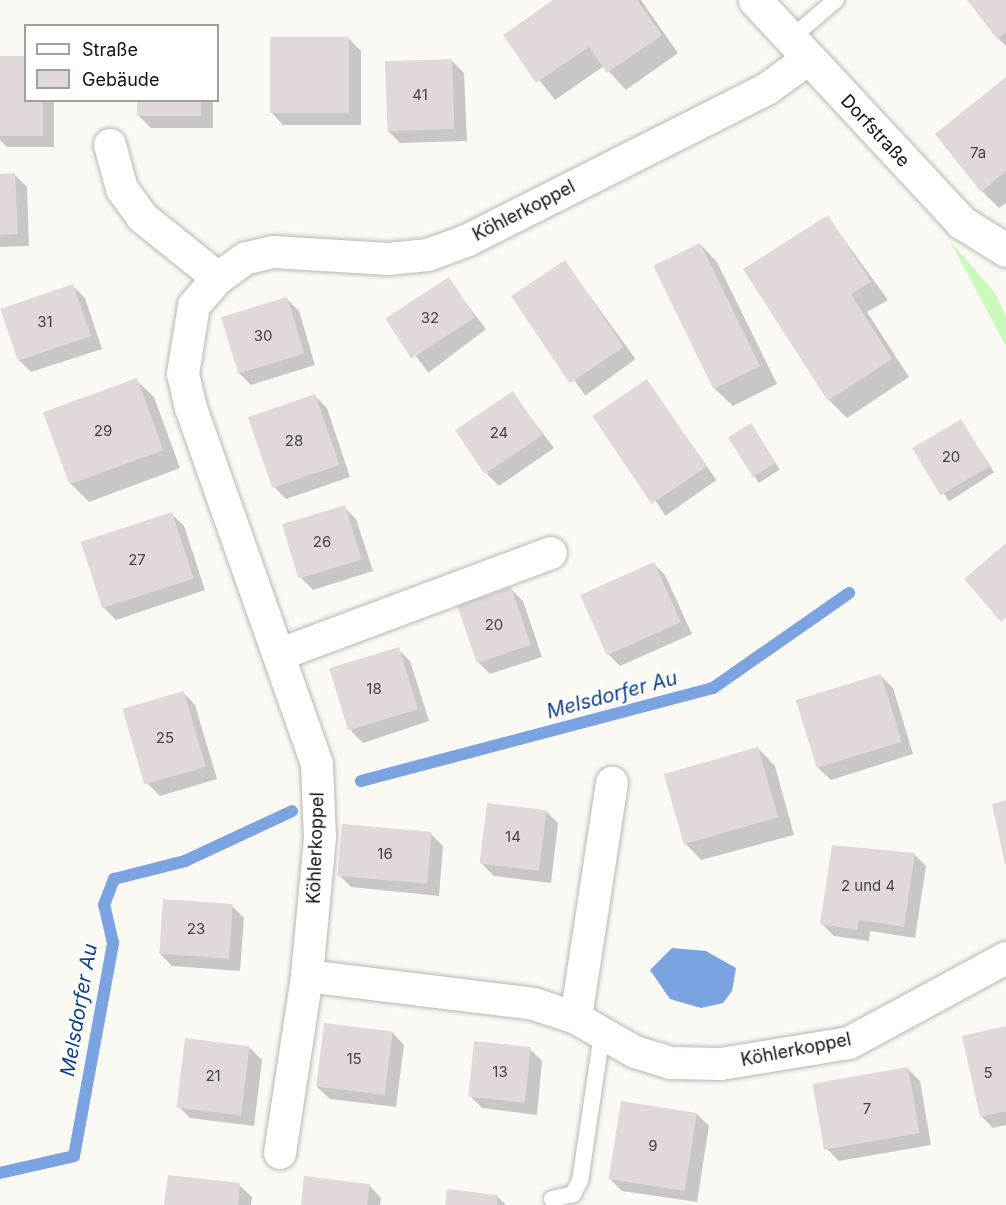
<!DOCTYPE html>
<html>
<head>
<meta charset="utf-8">
<style>
  body { margin:0 }
  #map { position:relative; width:1006px; height:1205px; overflow:hidden; background:#fbf9f4; font-family:Inter,sans-serif }
  div>[style] { position:absolute }
  [style*='--x'] { left:calc(var(--x)*1px); top:calc(var(--y)*1px); width:calc(var(--w)*1px); rotate:calc(var(--a)*1deg) }
  .green>* { inset:0; background:#caf8bd }
  .water>* { inset:0; background:#7ba3e1 }
  .shadow>* { inset:0; background:#0003; transform-origin:0 0 }
  .stream>* { height:12px; margin:-6px; padding:0 6px; transform-origin:6px; border-radius:6px; background:#7ba3e1 }
  .building>* { inset:0; background:#e0d9d7; transform-origin:0 0 }
  .roads { filter:drop-shadow(0 0 2px #b8b7b2) drop-shadow(0 0 2px #b8b7b2) }
  .service>* { height:16px; margin:-8px; padding:0 8px; transform-origin:8px; border-radius:8px; background:#fff }
  .minor>* { height:32px; margin:-16px; padding:0 16px; transform-origin:16px; border-radius:16px; background:#fff }
  .tertiary>* { height:33px; margin:-16.5px; padding:0 16.5px; transform-origin:16.5px; border-radius:16.5px; background:#fff }
  span { translate:-50% -50%; white-space:nowrap; text-align:center; line-height:1.15; -webkit-text-stroke:4.5px #fff; paint-order:stroke }
  .number-label { font-size:15px; color:#464442 }
  .number-label span { -webkit-text-stroke-width:0 }
  .street-label { font-size:18px; color:#121210 }
  .water-label { font-size:20px; color:#0c4087; font-style:italic }
  .legend { position:absolute; left:24px; top:24px; width:195px; height:78px; box-sizing:border-box; background:#fff; border:2px solid #a0a09f; margin:0; padding:8px 10px; list-style:none; font-size:18px; color:#121210 }
  .legend li { display:flex; align-items:center; gap:12px; height:30px }
  .legend b { width:30px; border:2px solid #a0a09f }
</style>
</head>
<body>
<div id="map">
  <div class="green">
    <div style="clip-path:polygon(950px 241px,995px 293px,1006px 317px,1006px 346px)"></div>
  </div>
  <div class="water">
    <div style="clip-path:polygon(672px 948px,706px 951px,736px 968px,732px 991px,723px 1003px,701px 1008px,670px 999px,650px 970px)"></div>
  </div>
  <div class="shadow">
    <div style="clip-path:polygon(556px 0,641px 0,678px 53px,626px 90px,604px 66px,555px 100px,505px 36px)"></div>
    <div style="clip-path:polygon(969px 0,1006px 0,1006px 46px,998px 38px)"></div>
    <div style="clip-path:polygon(349px 39px,361px 51px,361px 125px,283px 125px,271px 112px)"></div>
    <div style="clip-path:polygon(0 57px,26px 100px,54px 100px,54px 147px,7px 147px,0 140px)"></div>
    <div style="clip-path:polygon(452px 61px,464px 73px,467px 141px,400px 143px,388px 131px)"></div>
    <div style="clip-path:polygon(1006px 79px,1006px 203px,999px 208px,982px 191px)"></div>
    <div style="clip-path:polygon(139px 100px,213px 100px,213px 128px,151px 128px,139px 116px)"></div>
    <div style="clip-path:polygon(0 175px,15px 175px,27px 187px,29px 246px,0 247px)"></div>
    <div style="clip-path:polygon(827px 216px,888px 300px,867px 312px,909px 377px,847px 418px,829px 400px,745px 269px)"></div>
    <div style="clip-path:polygon(700px 244px,717px 262px,777px 384px,733px 406px,715px 389px)"></div>
    <div style="left:565px;top:262px;width:120px;height:62px;rotate:54deg"></div>
    <div style="left:448px;top:279px;width:63px;height:72px;rotate:53deg"></div>
    <div style="clip-path:polygon(73px 286px,85px 298px,102px 349px,31px 372px,19px 360px)"></div>
    <div style="clip-path:polygon(287px 299px,299px 311px,315px 365px,251px 385px,239px 373px)"></div>
    <div style="clip-path:polygon(136px 380px,154px 397px,180px 468px,89px 502px,71px 484px)"></div>
    <div style="left:647px;top:381px;width:121px;height:62px;rotate:55deg"></div>
    <div style="clip-path:polygon(512px 393px,554px 448px,499px 486px,487px 474px)"></div>
    <div style="clip-path:polygon(315px 396px,327px 408px,350px 477px,286px 499px,274px 487px)"></div>
    <div style="left:961px;top:421px;width:61px;height:54px;rotate:57deg"></div>
    <div style="left:751px;top:425px;width:53px;height:25px;rotate:57deg"></div>
    <div style="clip-path:polygon(344px 507px,356px 519px,373px 571px,313px 590px,301px 578px)"></div>
    <div style="clip-path:polygon(172px 514px,184px 526px,205px 590px,116px 620px,104px 608px)"></div>
    <div style="clip-path:polygon(653px 563px,665px 575px,692px 634px,620px 666px,608px 654px)"></div>
    <div style="clip-path:polygon(511px 589px,523px 601px,542px 657px,490px 674px,478px 662px)"></div>
    <div style="clip-path:polygon(398px 649px,410px 661px,429px 721px,363px 743px,351px 731px)"></div>
    <div style="clip-path:polygon(881px 676px,893px 688px,913px 754px,831px 780px,818px 768px)"></div>
    <div style="clip-path:polygon(183px 692px,195px 705px,217px 779px,160px 796px,148px 784px)"></div>
    <div style="clip-path:polygon(758px 748px,775px 766px,794px 835px,701px 860px,684px 842px)"></div>
    <div style="clip-path:polygon(546px 811px,558px 823px,551px 883px,494px 876px,482px 864px)"></div>
    <div style="clip-path:polygon(431px 834px,443px 846px,439px 896px,351px 887px,339px 875px)"></div>
    <div style="clip-path:polygon(914px 854px,926px 866px,915px 938px,870px 931px,869px 941px,834px 936px,822px 924px)"></div>
    <div style="clip-path:polygon(232px 906px,244px 918px,240px 971px,172px 966px,160px 954px)"></div>
    <div style="clip-path:polygon(1006px 1027px,1006px 1125px,993px 1128px,981px 1116px)"></div>
    <div style="clip-path:polygon(392px 1032px,404px 1045px,396px 1107px,330px 1099px,317px 1087px)"></div>
    <div style="clip-path:polygon(250px 1048px,262px 1060px,254px 1126px,190px 1118px,178px 1106px)"></div>
    <div style="clip-path:polygon(530px 1049px,542px 1061px,537px 1115px,482px 1108px,470px 1096px)"></div>
    <div style="clip-path:polygon(908px 1069px,920px 1081px,931px 1145px,839px 1161px,827px 1149px)"></div>
    <div style="clip-path:polygon(697px 1114px,709px 1126px,697px 1202px,622px 1191px,610px 1179px)"></div>
    <div style="clip-path:polygon(239px 1185px,252px 1197px,251px 1205px,166px 1205px)"></div>
    <div style="clip-path:polygon(369px 1185px,381px 1198px,380px 1205px,302px 1205px)"></div>
    <div style="clip-path:polygon(498px 1197px,506px 1205px,447px 1205px)"></div>
  </div>
  <div class="stream">
    <div style="--x:361;--y:781;--w:364;--a:-14.8"></div>
    <div style="--x:713;--y:688;--w:166;--a:-34.9"></div>
    <div style="--x:0;--y:1173;--w:76;--a:-12.9"></div>
    <div style="--x:74;--y:1156;--w:217;--a:-79.6"></div>
    <div style="--x:113;--y:943;--w:39;--a:-103"></div>
    <div style="--x:104;--y:905;--w:28;--a:-69"></div>
    <div style="--x:114;--y:879;--w:73;--a:-14.2"></div>
    <div style="--x:185;--y:861;--w:118;--a:-25"></div>
  </div>
  <div class="building">
    <div style="clip-path:polygon(553px 0,637px 0,662px 35px,607px 73px,589px 47px,536px 83px,503px 35px)"></div>
    <div style="clip-path:polygon(967px 0,1006px 0,1006px 32px,997px 39px)"></div>
    <div style="left:270px;top:37px;width:79px;height:76px"></div>
    <div style="clip-path:polygon(0 56px,26px 56px,26px 100px,43px 100px,43px 136px,0 136px)"></div>
    <div style="left:452px;top:59px;width:70px;height:67px;rotate:88deg"></div>
    <div style="clip-path:polygon(1006px 77px,1006px 171px,981px 192px,935px 134px)"></div>
    <div style="left:137px;top:100px;width:64px;height:16px"></div>
    <div style="clip-path:polygon(15px 173px,18px 234px,0 235px,0 174px)"></div>
    <div style="clip-path:polygon(828px 215px,871px 282px,851px 294px,892px 359px,828px 401px,743px 269px)"></div>
    <div style="left:700px;top:243px;width:137px;height:52px;rotate:64deg"></div>
    <div style="left:565px;top:260px;width:105px;height:65px;rotate:56deg"></div>
    <div style="left:449px;top:277px;width:48px;height:76px;rotate:57deg"></div>
    <div style="left:73px;top:284px;width:55px;height:77px;rotate:71deg"></div>
    <div style="left:287px;top:297px;width:59px;height:69px;rotate:73deg"></div>
    <div style="left:137px;top:378px;width:77px;height:100px;rotate:70deg"></div>
    <div style="left:647px;top:379px;width:106px;height:66px;rotate:56deg"></div>
    <div style="left:513px;top:391px;width:53px;height:70px;rotate:56deg"></div>
    <div style="left:315px;top:394px;width:75px;height:71px;rotate:71deg"></div>
    <div style="left:961px;top:419px;width:55px;height:57px;rotate:59deg"></div>
    <div style="left:751px;top:423px;width:47px;height:27px;rotate:58deg"></div>
    <div style="left:345px;top:505px;width:57px;height:66px;rotate:73deg"></div>
    <div style="left:172px;top:512px;width:70px;height:96px;rotate:72deg"></div>
    <div style="clip-path:polygon(1006px 543px,1006px 618px,1001px 622px,964px 579px)"></div>
    <div style="left:654px;top:562px;width:66px;height:81px;rotate:66deg"></div>
    <div style="left:511px;top:587px;width:61px;height:57px;rotate:71deg"></div>
    <div style="left:399px;top:647px;width:65px;height:73px;rotate:73deg"></div>
    <div style="left:881px;top:674px;width:71px;height:89px;rotate:73deg"></div>
    <div style="left:184px;top:691px;width:79px;height:64px;rotate:74deg"></div>
    <div style="left:758px;top:747px;width:73px;height:98px;rotate:74deg"></div>
    <div style="clip-path:polygon(1006px 800px,1006px 864px,1005px 864px,992px 804px)"></div>
    <div style="left:487px;top:803px;width:60px;height:61px;rotate:7deg"></div>
    <div style="left:342px;top:824px;width:90px;height:52px;rotate:5deg"></div>
    <div style="clip-path:polygon(832px 845px,915px 853px,904px 927px,859px 920px,857px 930px,820px 924px)"></div>
    <div style="left:163px;top:899px;width:70px;height:55px;rotate:4deg"></div>
    <div style="left:324px;top:1023px;width:69px;height:64px;rotate:7deg"></div>
    <div style="clip-path:polygon(1006px 1026px,1006px 1111px,980px 1117px,962px 1036px)"></div>
    <div style="left:185px;top:1038px;width:65px;height:70px;rotate:7deg"></div>
    <div style="left:474px;top:1041px;width:57px;height:56px;rotate:6deg"></div>
    <div style="left:908px;top:1067px;width:67px;height:97px;rotate:80deg"></div>
    <div style="left:621px;top:1101px;width:77px;height:79px;rotate:9deg"></div>
    <div style="clip-path:polygon(168px 1175px,240px 1183px,238px 1205px,164px 1205px)"></div>
    <div style="clip-path:polygon(304px 1176px,370px 1184px,367px 1205px,301px 1205px)"></div>
    <div style="clip-path:polygon(447px 1189px,498px 1195px,497px 1205px,445px 1205px)"></div>
  </div>
  <div class="roads">
    <div class="service">
      <div style="--x:790;--y:39;--w:60;--a:-40.3"></div>
      <div style="--x:552;--y:1199;--w:22;--a:-13"></div>
      <div style="--x:573;--y:1194;--w:15;--a:-62"></div>
      <div style="--x:580;--y:1181;--w:149;--a:-81.5"></div>
    </div>
    <div class="minor">
      <div style="--x:808;--y:59;--w:51;--a:143.8"></div>
      <div style="--x:767;--y:89;--w:337;--a:153.2"></div>
      <div style="--x:466;--y:241;--w:40;--a:159.8"></div>
      <div style="--x:428;--y:255;--w:40;--a:174.3"></div>
      <div style="--x:388;--y:259;--w:115;--a:-176.5"></div>
      <div style="--x:273;--y:252;--w:28;--a:167"></div>
      <div style="--x:246;--y:258;--w:34;--a:144"></div>
      <div style="--x:218;--y:278;--w:37;--a:131"></div>
      <div style="--x:194;--y:306;--w:69;--a:99.2"></div>
      <div style="--x:183;--y:374;--w:35;--a:77"></div>
      <div style="--x:191;--y:408;--w:378;--a:70.5"></div>
      <div style="--x:317;--y:764;--w:74;--a:87.7"></div>
      <div style="--x:320;--y:838;--w:139;--a:95.4"></div>
      <div style="--x:307;--y:976;--w:229;--a:7"></div>
      <div style="--x:534;--y:1004;--w:44;--a:18.4"></div>
      <div style="--x:576;--y:1018;--w:68;--a:30"></div>
      <div style="--x:635;--y:1052;--w:38;--a:17"></div>
      <div style="--x:671;--y:1063;--w:50;--a:1.1"></div>
      <div style="--x:721;--y:1064;--w:130;--a:-9.3"></div>
      <div style="--x:849;--y:1043;--w:179;--a:-28.4"></div>
      <div style="--x:110;--y:145;--w:46;--a:74.7"></div>
      <div style="--x:122;--y:189;--w:34;--a:54"></div>
      <div style="--x:142;--y:217;--w:97;--a:38.8"></div>
      <div style="--x:281;--y:654;--w:288;--a:-20.5"></div>
      <div style="--x:576;--y:1018;--w:238;--a:-81.3"></div>
      <div style="--x:280;--y:1153;--w:179;--a:-81.3"></div>
    </div>
    <div class="tertiary">
      <div style="--x:755;--y:0;--w:303;--a:47.1"></div>
      <div style="--x:961;--y:222;--w:53;--a:31.9"></div>
    </div>
  </div>
  <div class="number-label">
    <span style="left:420px;top:95px">41</span>
    <span style="left:978px;top:153px">7a</span>
    <span style="left:430px;top:318px">32</span>
    <span style="left:45px;top:322px">31</span>
    <span style="left:263px;top:336px">30</span>
    <span style="left:103px;top:431px">29</span>
    <span style="left:499px;top:433px">24</span>
    <span style="left:294px;top:441px">28</span>
    <span style="left:951px;top:457px">20</span>
    <span style="left:322px;top:542px">26</span>
    <span style="left:137px;top:560px">27</span>
    <span style="left:494px;top:625px">20</span>
    <span style="left:374px;top:689px">18</span>
    <span style="left:165px;top:738px">25</span>
    <span style="left:513px;top:837px">14</span>
    <span style="left:385px;top:854px">16</span>
    <span style="left:868px;top:886px">2 und 4</span>
    <span style="left:196px;top:929px">23</span>
    <span style="left:354px;top:1059px">15</span>
    <span style="left:500px;top:1072px">13</span>
    <span style="left:988px;top:1073px">5</span>
    <span style="left:213px;top:1076px">21</span>
    <span style="left:867px;top:1109px">7</span>
    <span style="left:653px;top:1146px">9</span>
  </div>
  <div class="street-label">
    <span style="left:875px;top:131px;rotate:47deg">Dorfstraße</span>
    <span style="left:524px;top:211px;rotate:-27deg">Köhlerkoppel</span>
    <span style="left:316px;top:848px;rotate:-88deg">Köhlerkoppel</span>
    <span style="left:796px;top:1050px;rotate:-11deg">Köhlerkoppel</span>
  </div>
  <div class="water-label">
    <span style="left:612px;top:695px;rotate:-15deg">Melsdorfer Au</span>
    <span style="left:79px;top:1010px;rotate:-80deg">Melsdorfer Au</span>
  </div>
  <ul class="legend">
  <li><b style="height:8px;background:#fff"></b>Straße</li>
  <li><b style="height:16px;background:#e0d9d7"></b>Gebäude</li>
  </ul>
</div>
</body>
</html>
